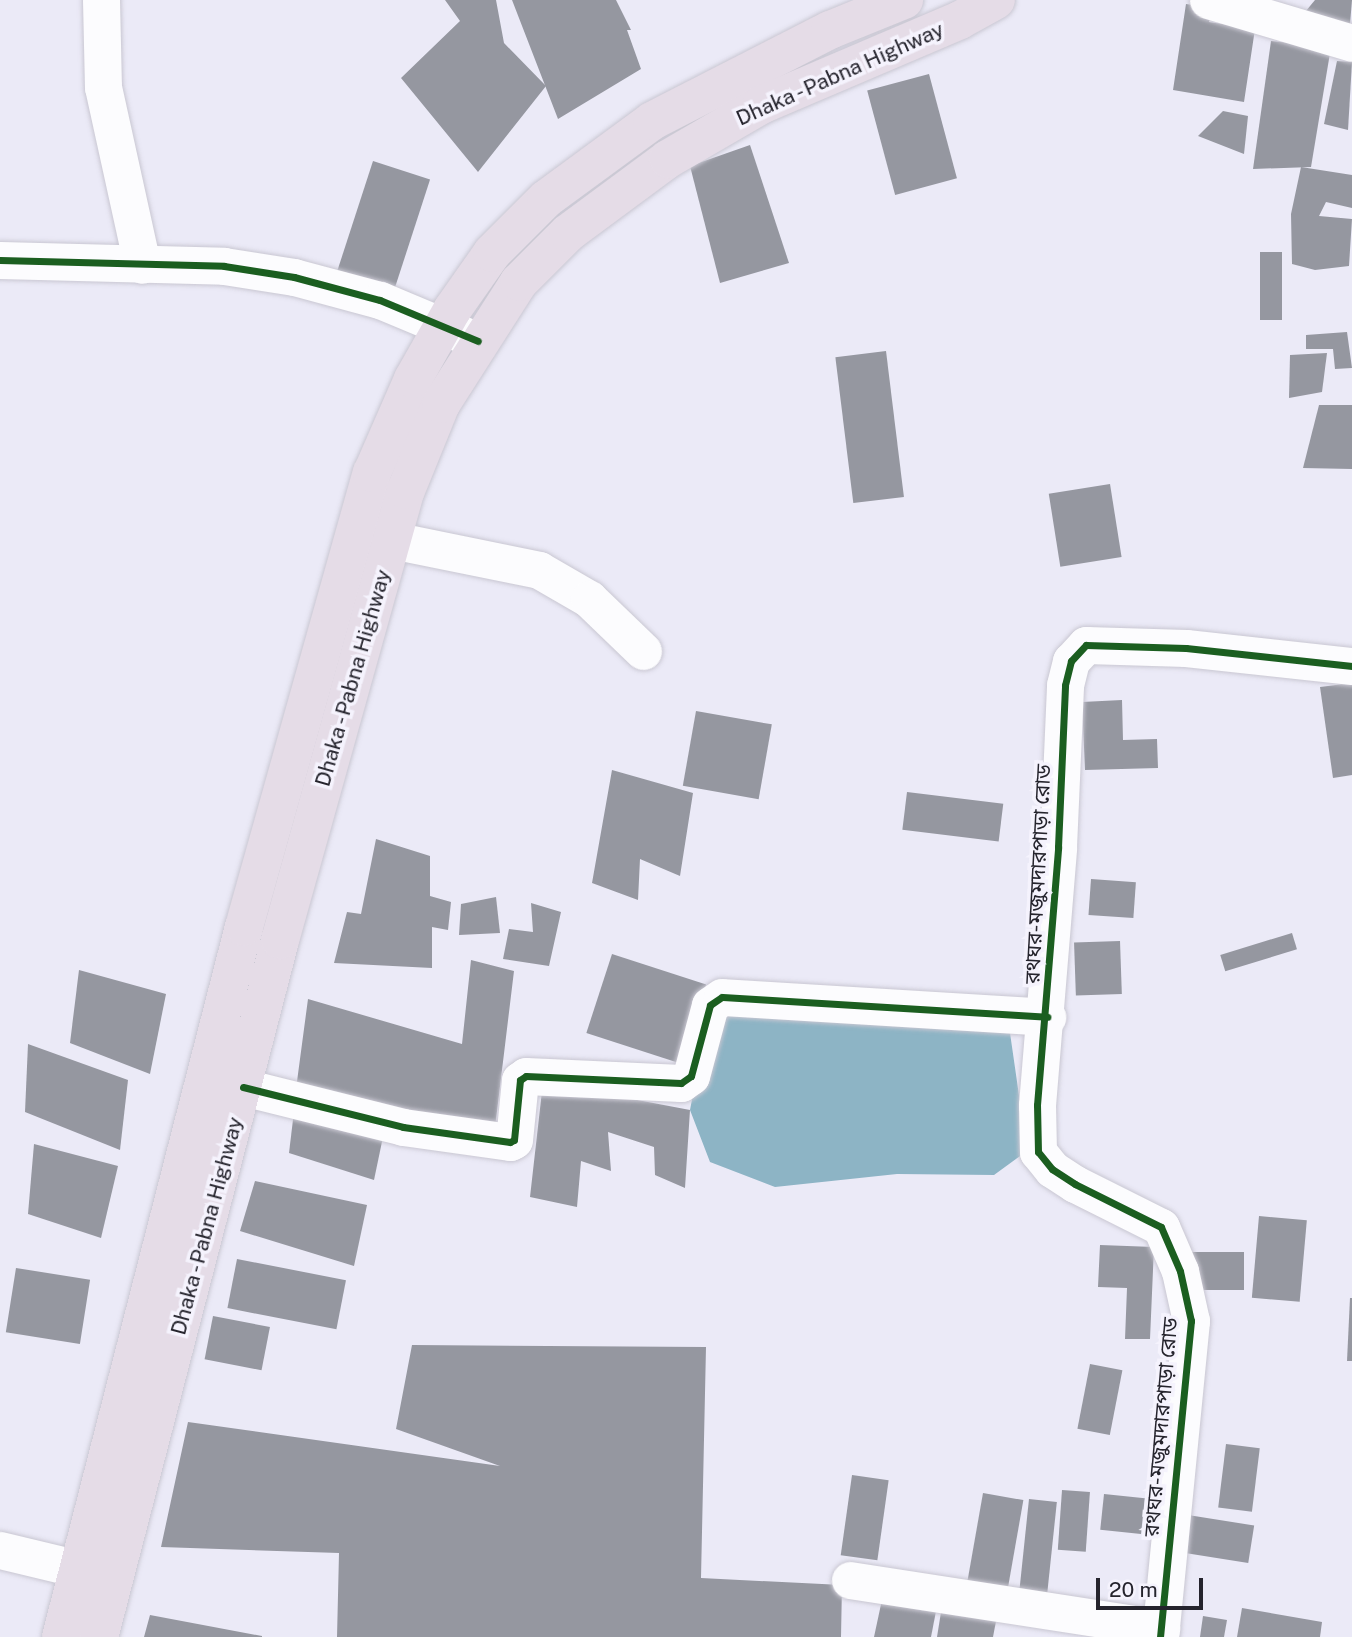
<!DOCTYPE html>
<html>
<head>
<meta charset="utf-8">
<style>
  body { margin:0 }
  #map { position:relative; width:1352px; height:1637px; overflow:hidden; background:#ebeaf7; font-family:"Public Sans","Noto Sans Bengali",sans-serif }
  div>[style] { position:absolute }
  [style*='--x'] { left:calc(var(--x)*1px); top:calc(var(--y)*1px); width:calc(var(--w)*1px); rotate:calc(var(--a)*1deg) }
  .water>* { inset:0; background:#8db4c5 }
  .building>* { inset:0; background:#9597a0; transform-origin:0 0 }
  .roads { filter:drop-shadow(0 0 2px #c9c7d2) drop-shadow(0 0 2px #c9c7d2) }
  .street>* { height:37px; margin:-18.5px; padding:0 18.5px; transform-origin:18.5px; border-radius:18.5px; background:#fcfcfe }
  .highway>* { height:38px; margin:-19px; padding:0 19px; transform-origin:19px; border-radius:19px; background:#e5dce7 }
  .cycleway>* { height:7px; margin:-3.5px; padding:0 3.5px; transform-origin:3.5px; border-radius:3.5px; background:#1b5e20 }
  span { translate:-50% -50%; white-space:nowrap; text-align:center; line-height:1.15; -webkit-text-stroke:7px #f5f3fd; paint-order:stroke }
  .street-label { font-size:21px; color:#25242d }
  .scale { position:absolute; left:1096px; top:1578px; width:107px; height:32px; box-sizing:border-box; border:4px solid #25242d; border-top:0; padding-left:9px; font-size:21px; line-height:24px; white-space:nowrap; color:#25242d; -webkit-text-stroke:5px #f5f3fd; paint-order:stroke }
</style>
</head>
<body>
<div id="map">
  <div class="water">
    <div style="clip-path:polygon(720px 1014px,1010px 1033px,1027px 1151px,994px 1175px,897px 1174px,775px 1187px,710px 1162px,690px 1110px,702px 1047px)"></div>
  </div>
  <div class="building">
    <div style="clip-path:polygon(445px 0,496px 0,504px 43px,546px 86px,478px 172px,401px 78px,460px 21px)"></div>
    <div style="clip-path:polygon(512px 0,616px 0,631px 30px,627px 30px,641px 69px,558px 119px)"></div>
    <div style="clip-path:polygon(1315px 0,1352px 0,1349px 36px,1301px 17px)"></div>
    <div style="clip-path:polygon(1186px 4px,1212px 8px,1209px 22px,1255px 29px,1244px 102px,1173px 90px)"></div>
    <div style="clip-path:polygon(1271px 41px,1331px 47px,1311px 167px,1253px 169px)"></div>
    <div style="clip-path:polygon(1337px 61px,1352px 62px,1348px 130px,1324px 124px)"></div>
    <div style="left:929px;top:74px;width:108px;height:64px;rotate:75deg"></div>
    <div style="clip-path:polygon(1223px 111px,1248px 116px,1244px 154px,1198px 136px)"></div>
    <div style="clip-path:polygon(750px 145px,789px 263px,720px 283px,690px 166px)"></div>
    <div style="left:373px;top:161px;width:60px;height:122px;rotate:18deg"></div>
    <div style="clip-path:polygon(1301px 167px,1352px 175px,1352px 208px,1326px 202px,1319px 216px,1352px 219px,1349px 266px,1315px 270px,1292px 264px,1291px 214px)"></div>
    <div style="left:1260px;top:252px;width:22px;height:68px"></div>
    <div style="clip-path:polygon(1347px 332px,1352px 368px,1335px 369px,1333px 349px,1306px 349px,1306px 335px)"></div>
    <div style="left:886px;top:351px;width:147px;height:51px;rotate:83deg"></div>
    <div style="clip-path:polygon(1327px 353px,1322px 392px,1289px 398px,1290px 355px)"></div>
    <div style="clip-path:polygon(1319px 405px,1352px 405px,1352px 469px,1303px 468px)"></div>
    <div style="left:1110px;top:484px;width:74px;height:62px;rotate:81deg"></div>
    <div style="clip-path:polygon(1352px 683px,1352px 775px,1333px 778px,1320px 687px)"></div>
    <div style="clip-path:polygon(1122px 700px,1123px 740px,1157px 739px,1158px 768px,1085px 770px,1082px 702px)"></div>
    <div style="left:696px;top:711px;width:77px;height:76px;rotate:10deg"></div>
    <div style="clip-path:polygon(612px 770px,693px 793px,680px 876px,640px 859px,638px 900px,592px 883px)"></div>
    <div style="left:907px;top:792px;width:97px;height:38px;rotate:7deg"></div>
    <div style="clip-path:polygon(376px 839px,430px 856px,430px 896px,451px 902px,448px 930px,432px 927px,432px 968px,334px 963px,347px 912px,361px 914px)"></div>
    <div style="left:1091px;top:879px;width:45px;height:36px;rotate:4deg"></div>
    <div style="clip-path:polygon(496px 897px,500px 933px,459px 935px,461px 904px)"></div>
    <div style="clip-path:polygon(531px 903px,561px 912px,549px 966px,503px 959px,509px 929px,533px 932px)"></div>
    <div style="left:1292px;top:933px;width:17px;height:75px;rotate:73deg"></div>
    <div style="left:1120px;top:941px;width:53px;height:46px;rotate:88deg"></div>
    <div style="left:612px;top:954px;width:99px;height:83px;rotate:18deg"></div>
    <div style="clip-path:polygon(471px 960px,514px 971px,494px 1136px,296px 1089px,308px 999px,462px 1044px)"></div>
    <div style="clip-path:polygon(79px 970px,166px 994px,150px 1074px,70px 1043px)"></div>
    <div style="clip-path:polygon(28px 1044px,128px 1080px,120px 1150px,25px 1112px)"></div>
    <div style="clip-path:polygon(543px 1082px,690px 1110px,685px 1188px,655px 1175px,654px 1147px,608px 1132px,611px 1171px,581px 1161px,577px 1207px,530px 1197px)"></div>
    <div style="clip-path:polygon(295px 1103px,384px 1132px,374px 1180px,289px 1153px)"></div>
    <div style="clip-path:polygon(34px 1144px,118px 1166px,101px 1238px,28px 1214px)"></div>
    <div style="clip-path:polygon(255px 1181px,367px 1205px,354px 1266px,240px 1231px)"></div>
    <div style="left:1259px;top:1216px;width:48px;height:82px;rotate:5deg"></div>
    <div style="clip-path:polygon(1100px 1245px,1154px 1247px,1150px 1339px,1125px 1339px,1127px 1288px,1098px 1287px)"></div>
    <div style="left:1192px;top:1252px;width:52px;height:38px"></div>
    <div style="left:237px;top:1259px;width:111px;height:50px;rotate:11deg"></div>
    <div style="left:16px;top:1268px;width:75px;height:65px;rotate:9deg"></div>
    <div style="clip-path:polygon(1350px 1298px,1352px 1298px,1352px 1361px,1347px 1361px)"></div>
    <div style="left:213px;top:1316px;width:58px;height:44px;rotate:11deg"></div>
    <div style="clip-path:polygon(412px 1345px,706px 1347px,701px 1578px,842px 1585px,841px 1637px,337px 1637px,339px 1553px,161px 1547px,188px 1422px,500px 1466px,396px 1429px)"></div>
    <div style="left:1090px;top:1364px;width:33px;height:66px;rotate:11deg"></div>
    <div style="left:1226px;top:1444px;width:34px;height:64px;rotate:7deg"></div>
    <div style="left:852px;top:1475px;width:37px;height:81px;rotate:8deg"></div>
    <div style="left:1062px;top:1490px;width:28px;height:60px;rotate:4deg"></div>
    <div style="left:983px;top:1493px;width:41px;height:96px;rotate:10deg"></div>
    <div style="left:1104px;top:1494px;width:41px;height:36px;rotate:6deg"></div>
    <div style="left:1029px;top:1499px;width:28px;height:106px;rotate:6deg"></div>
    <div style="left:1188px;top:1515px;width:67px;height:38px;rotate:9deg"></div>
    <div style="clip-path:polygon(883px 1595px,937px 1606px,931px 1637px,874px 1637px)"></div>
    <div style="clip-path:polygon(942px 1606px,997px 1616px,993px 1637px,937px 1637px)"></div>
    <div style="clip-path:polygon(1242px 1608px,1322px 1622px,1320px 1637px,1237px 1637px)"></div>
    <div style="clip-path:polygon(150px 1615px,262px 1636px,262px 1637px,144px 1637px)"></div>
    <div style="clip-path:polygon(1203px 1616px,1227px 1620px,1224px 1637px,1200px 1637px)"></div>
  </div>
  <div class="roads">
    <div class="street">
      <div style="--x:101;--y:0;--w:87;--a:88.7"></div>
      <div style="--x:103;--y:87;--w:182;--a:77.6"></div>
      <div style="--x:1208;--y:0;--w:150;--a:16.6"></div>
      <div style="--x:0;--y:260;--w:224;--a:1.5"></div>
      <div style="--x:224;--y:266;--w:71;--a:8.9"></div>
      <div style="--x:294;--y:277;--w:89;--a:15"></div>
      <div style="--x:380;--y:300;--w:106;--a:22.7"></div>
      <div style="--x:392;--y:540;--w:150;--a:11.5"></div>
      <div style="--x:539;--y:570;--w:58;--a:30.1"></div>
      <div style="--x:589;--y:599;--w:75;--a:43.9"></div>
      <div style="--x:243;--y:1087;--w:165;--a:14"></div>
      <div style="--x:403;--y:1127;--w:108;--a:8"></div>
      <div style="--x:510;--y:1142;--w:4;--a:-27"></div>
      <div style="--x:514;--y:1140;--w:60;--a:-84.3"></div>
      <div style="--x:520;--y:1080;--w:7;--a:-34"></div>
      <div style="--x:526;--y:1076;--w:155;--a:2.6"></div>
      <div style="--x:681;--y:1083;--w:12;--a:-35"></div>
      <div style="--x:691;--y:1076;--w:73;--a:-75"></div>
      <div style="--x:710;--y:1005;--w:14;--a:-34"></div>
      <div style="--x:722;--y:997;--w:326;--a:3.5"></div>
      <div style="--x:0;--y:1550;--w:81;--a:13.5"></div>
      <div style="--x:850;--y:1580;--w:315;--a:8.8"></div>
      <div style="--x:1160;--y:1637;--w:318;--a:-84.4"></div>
      <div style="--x:1191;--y:1321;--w:51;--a:-102.4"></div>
      <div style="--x:1180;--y:1271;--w:48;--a:-113.4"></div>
      <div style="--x:1161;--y:1227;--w:96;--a:-153.4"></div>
      <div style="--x:1075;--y:1184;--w:27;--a:-147"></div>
      <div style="--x:1052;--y:1169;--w:22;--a:-129"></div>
      <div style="--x:1038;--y:1152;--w:47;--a:-91.2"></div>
      <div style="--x:1037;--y:1105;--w:259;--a:-85.3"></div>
      <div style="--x:1058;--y:847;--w:162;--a:-87.5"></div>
      <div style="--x:1065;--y:685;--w:25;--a:-76"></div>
      <div style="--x:1071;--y:661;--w:22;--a:-47"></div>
      <div style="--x:1086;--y:645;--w:100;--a:1.7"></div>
      <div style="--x:1186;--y:648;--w:167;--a:6.2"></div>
    </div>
    <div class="highway">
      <div style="--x:61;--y:1637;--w:733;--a:-75.55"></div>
      <div style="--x:244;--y:927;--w:472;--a:-74.3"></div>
      <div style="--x:372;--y:473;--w:103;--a:-66.4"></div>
      <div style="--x:413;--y:379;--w:79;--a:-60.5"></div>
      <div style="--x:452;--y:310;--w:70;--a:-54.9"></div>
      <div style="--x:492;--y:253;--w:76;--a:-45"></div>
      <div style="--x:546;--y:199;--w:132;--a:-36.3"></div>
      <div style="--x:652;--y:121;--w:200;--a:-27.1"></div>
      <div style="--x:830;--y:30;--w:80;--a:-22.1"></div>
      <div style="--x:99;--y:1637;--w:720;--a:-75.44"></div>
      <div style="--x:280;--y:940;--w:467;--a:-74.4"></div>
      <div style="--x:406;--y:490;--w:93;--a:-67.9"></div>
      <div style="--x:441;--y:404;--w:145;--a:-57.4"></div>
      <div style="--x:519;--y:282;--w:69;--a:-45"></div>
      <div style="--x:568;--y:233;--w:124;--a:-36.5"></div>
      <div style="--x:668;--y:159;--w:108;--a:-30.1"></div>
      <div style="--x:761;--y:105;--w:216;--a:-23.1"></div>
      <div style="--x:960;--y:20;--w:41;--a:-29.1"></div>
    </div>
  </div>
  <div class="cycleway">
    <div style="--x:0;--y:260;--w:224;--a:1.5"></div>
    <div style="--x:224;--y:266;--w:71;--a:8.9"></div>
    <div style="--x:294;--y:277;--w:89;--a:15"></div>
    <div style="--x:380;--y:300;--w:106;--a:22.7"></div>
    <div style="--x:243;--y:1087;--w:165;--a:14"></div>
    <div style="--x:403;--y:1127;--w:108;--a:8"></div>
    <div style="--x:510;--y:1142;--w:4;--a:-27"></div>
    <div style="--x:514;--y:1140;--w:60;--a:-84.3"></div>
    <div style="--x:520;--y:1080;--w:7;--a:-34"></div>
    <div style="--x:526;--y:1076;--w:155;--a:2.6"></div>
    <div style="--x:681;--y:1083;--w:12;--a:-35"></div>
    <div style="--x:691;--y:1076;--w:73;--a:-75"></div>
    <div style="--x:710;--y:1005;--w:14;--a:-34"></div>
    <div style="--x:722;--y:997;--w:326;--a:3.5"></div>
    <div style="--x:1160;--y:1637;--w:318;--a:-84.4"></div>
    <div style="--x:1191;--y:1321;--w:51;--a:-102.4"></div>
    <div style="--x:1180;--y:1271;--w:48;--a:-113.4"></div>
    <div style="--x:1161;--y:1227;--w:96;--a:-153.4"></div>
    <div style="--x:1075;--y:1184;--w:27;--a:-147"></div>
    <div style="--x:1052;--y:1169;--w:22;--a:-129"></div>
    <div style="--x:1038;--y:1152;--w:47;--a:-91.2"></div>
    <div style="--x:1037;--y:1105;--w:259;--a:-85.3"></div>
    <div style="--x:1058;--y:847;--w:162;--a:-87.5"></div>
    <div style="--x:1065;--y:685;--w:25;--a:-76"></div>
    <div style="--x:1071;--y:661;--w:22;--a:-47"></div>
    <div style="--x:1086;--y:645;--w:100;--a:1.7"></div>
    <div style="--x:1186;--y:648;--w:167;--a:6.2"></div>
  </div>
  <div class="street-label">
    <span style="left:840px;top:74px;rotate:-24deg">Dhaka - Pabna Highway</span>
    <span style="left:353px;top:678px;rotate:-74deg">Dhaka - Pabna Highway</span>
    <span style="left:1038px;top:874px;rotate:-87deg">রথঘর-মজুমদারপাড়া রোড</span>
    <span style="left:207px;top:1226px;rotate:-75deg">Dhaka - Pabna Highway</span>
    <span style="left:1161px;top:1427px;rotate:-85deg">রথঘর-মজুমদারপাড়া রোড</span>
  </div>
  <div class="scale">20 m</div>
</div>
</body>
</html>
